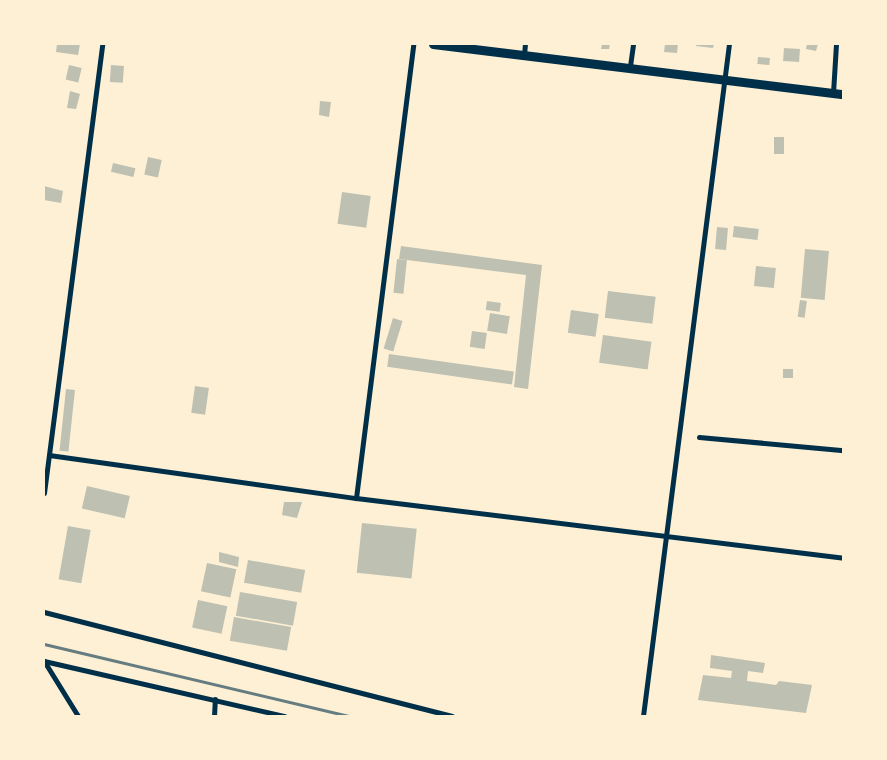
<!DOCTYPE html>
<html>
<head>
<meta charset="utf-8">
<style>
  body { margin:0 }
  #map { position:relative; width:887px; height:760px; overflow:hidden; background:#fdf0d5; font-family:Overpass,sans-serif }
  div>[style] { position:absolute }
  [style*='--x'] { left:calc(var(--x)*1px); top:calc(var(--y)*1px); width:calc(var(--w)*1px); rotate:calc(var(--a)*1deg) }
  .building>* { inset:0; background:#bec0b2; transform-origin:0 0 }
  .minor>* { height:5px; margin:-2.5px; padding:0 2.5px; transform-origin:2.5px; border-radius:2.5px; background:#003049 }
  .secondary>* { height:9px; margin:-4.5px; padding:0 4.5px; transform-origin:4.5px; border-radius:4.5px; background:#003049 }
  .rail>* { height:3px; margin:-1.5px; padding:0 1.5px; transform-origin:1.5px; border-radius:1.5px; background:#657d81 }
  span { translate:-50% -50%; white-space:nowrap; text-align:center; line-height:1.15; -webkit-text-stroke:4px #fdf0d5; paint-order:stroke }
  .frame { position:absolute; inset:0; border:45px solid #fdf0d5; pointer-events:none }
</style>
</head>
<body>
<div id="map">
  <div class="building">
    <div style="clip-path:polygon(57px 44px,80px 44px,78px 55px,56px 52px)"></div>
    <div style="clip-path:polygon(602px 44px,610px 44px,609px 49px,601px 49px)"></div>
    <div style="clip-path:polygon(665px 44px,678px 44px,677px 53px,664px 52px)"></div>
    <div style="clip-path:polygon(696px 44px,714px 44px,713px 48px,696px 46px)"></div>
    <div style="clip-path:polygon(807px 44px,818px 44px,816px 51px,806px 49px)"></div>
    <div style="left:784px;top:48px;width:16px;height:13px;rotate:4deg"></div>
    <div style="left:758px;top:57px;width:12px;height:7px;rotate:5deg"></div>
    <div style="left:69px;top:65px;width:13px;height:15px;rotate:13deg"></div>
    <div style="left:111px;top:65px;width:13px;height:17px;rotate:4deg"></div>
    <div style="clip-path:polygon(70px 91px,80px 94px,76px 109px,67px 108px)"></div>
    <div style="clip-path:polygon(320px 101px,331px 102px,329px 117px,319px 115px)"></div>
    <div style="left:774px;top:137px;width:10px;height:17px"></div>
    <div style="left:148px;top:157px;width:14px;height:18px;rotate:12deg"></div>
    <div style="left:113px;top:163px;width:23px;height:9px;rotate:13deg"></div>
    <div style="clip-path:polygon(44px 186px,63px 191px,61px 203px,44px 200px)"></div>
    <div style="left:342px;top:192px;width:29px;height:32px;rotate:8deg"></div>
    <div style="left:734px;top:226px;width:25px;height:11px;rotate:7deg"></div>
    <div style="left:717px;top:227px;width:11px;height:22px;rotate:5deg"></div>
    <div style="clip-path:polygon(401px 246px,542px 265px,528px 389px,514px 387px,526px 275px,399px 259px)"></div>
    <div style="left:805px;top:249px;width:24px;height:49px;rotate:5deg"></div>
    <div style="left:397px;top:259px;width:10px;height:34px;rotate:6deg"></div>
    <div style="left:756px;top:266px;width:20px;height:20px;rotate:6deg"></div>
    <div style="left:608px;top:291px;width:48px;height:27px;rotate:7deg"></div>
    <div style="left:800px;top:300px;width:7px;height:17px;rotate:8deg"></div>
    <div style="left:487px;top:301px;width:14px;height:9px;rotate:8deg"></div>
    <div style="left:571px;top:310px;width:28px;height:23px;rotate:8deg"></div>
    <div style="left:490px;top:313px;width:20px;height:18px;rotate:9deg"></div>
    <div style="left:393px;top:318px;width:10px;height:32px;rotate:17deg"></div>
    <div style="left:472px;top:331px;width:15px;height:16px;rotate:8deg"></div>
    <div style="left:603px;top:335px;width:49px;height:28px;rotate:8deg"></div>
    <div style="left:389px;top:354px;width:126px;height:13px;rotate:8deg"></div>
    <div style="left:783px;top:369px;width:10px;height:9px"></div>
    <div style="left:195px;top:386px;width:14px;height:27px;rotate:8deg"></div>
    <div style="left:66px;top:389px;width:9px;height:62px;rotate:6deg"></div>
    <div style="left:87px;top:486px;width:44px;height:23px;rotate:13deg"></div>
    <div style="clip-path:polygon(284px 502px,302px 502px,297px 518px,282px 515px)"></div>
    <div style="left:362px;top:523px;width:55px;height:50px;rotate:6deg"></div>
    <div style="left:68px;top:526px;width:23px;height:54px;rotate:10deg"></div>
    <div style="clip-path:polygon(219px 552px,239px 557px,238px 567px,219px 562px)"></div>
    <div style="left:248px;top:560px;width:58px;height:23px;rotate:10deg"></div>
    <div style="left:207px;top:563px;width:30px;height:29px;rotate:12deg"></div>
    <div style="left:240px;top:592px;width:58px;height:24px;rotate:10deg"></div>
    <div style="left:198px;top:600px;width:30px;height:28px;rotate:12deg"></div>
    <div style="left:234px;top:617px;width:58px;height:24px;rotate:10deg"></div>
    <div style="clip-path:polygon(711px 655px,765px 663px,763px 673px,748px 671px,747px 681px,776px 685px,779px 681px,812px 685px,806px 713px,698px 700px,703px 675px,731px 678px,732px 671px,710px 668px)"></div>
  </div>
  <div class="minor">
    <div style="--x:524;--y:55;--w:11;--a:-85"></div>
    <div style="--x:630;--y:66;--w:22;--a:-82"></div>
    <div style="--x:833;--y:93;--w:49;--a:-86.5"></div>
    <div style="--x:699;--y:437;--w:145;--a:5.2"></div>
    <div style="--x:49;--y:455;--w:310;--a:8"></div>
    <div style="--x:356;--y:498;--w:491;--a:7"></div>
    <div style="--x:44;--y:493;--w:453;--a:-82.6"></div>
    <div style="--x:356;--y:498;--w:458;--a:-82.8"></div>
    <div style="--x:44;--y:612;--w:421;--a:14.3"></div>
    <div style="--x:44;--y:661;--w:247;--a:12.9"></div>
    <div style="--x:44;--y:661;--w:65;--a:58.3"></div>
    <div style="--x:214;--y:716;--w:17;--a:-87"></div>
    <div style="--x:643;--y:716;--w:677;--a:-82.71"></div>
  </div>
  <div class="secondary">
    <div style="--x:433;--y:44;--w:413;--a:7"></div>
  </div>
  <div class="rail">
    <div style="--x:44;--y:644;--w:313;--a:13.3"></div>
  </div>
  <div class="frame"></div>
</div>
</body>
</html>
